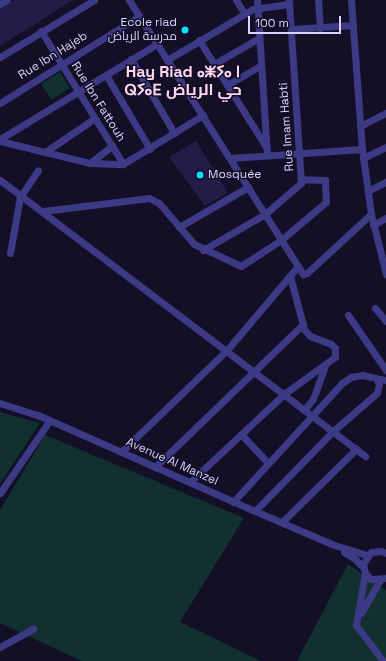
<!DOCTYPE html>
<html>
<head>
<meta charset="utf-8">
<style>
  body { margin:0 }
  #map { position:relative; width:386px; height:661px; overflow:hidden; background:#130f26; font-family:"Space Grotesk",Cairo,"Noto Sans Tifinagh",sans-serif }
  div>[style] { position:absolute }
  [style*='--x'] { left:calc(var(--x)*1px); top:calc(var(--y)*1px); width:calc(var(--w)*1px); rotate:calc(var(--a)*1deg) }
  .green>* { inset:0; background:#12302f; transform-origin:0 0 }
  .building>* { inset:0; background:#241b47 }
  .minor>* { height:7px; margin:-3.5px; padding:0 3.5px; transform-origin:3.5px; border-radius:3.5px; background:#3d3a85 }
  .dots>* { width:11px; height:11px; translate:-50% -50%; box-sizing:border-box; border:2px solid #130f26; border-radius:50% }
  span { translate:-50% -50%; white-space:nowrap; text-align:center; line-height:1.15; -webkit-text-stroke:3px #130f26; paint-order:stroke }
  .poi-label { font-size:12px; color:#d9d4ff }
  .right { translate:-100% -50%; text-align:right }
  .left { translate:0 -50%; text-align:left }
  .street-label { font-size:12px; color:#d9d4ff }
  .district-label { font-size:16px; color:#ffd6f0; font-weight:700 }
  .scale { position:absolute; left:248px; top:16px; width:93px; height:18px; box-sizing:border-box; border:2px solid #d9d4ff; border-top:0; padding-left:5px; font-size:12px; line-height:14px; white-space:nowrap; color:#d9d4ff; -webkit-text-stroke:3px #130f26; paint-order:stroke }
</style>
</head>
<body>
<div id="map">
  <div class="green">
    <div style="left:60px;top:72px;width:19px;height:22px;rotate:58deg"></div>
    <div style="clip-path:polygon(0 412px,40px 423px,0 484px)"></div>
    <div style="clip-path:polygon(45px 435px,244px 518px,180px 622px,261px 661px,82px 661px,0 623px,0 510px)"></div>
    <div style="clip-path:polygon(348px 564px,386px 590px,386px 661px,297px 661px)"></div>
  </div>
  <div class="building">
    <div style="clip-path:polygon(15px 0,73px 0,0 46px,0 9px)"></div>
    <div style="clip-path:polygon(196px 141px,228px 193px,205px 206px,169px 157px)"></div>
  </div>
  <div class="minor">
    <div style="--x:129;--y:0;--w:325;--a:57.6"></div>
    <div style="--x:303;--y:274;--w:4;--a:-14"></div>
    <div style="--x:307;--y:273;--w:87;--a:-42.7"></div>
    <div style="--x:236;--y:0;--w:15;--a:58"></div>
    <div style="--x:257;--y:0;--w:155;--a:86.3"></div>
    <div style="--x:318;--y:0;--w:28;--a:86"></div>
    <div style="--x:351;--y:0;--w:149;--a:85.8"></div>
    <div style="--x:362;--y:149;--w:66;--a:82.1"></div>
    <div style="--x:371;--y:214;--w:62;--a:76"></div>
    <div style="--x:0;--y:4;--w:8;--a:-30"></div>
    <div style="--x:291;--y:29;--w:62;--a:-3.7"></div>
    <div style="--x:41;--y:31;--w:156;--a:58.3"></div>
    <div style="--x:199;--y:40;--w:126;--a:57.9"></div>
    <div style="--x:0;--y:57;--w:110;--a:-31.2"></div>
    <div style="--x:131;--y:59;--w:86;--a:59.8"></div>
    <div style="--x:167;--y:60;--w:100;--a:-30.7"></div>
    <div style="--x:253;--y:9;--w:36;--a:-8"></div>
    <div style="--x:214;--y:64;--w:52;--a:-30"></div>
    <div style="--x:106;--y:75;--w:86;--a:59.3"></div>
    <div style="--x:227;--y:85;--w:39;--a:-30"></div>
    <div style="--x:0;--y:103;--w:164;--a:-32"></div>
    <div style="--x:360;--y:126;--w:29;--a:-27"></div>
    <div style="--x:0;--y:139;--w:184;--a:-31.2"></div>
    <div style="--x:0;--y:141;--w:93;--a:13.7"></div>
    <div style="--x:90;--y:163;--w:33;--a:2"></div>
    <div style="--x:123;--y:164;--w:94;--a:-31.5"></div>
    <div style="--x:45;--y:152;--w:60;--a:-34.2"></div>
    <div style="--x:230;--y:158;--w:132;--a:-3.9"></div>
    <div style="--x:363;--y:158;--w:25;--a:-26"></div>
    <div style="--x:90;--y:163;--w:28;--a:-38"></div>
    <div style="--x:0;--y:180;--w:458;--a:37.1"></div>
    <div style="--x:368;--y:191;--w:20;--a:-27"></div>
    <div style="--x:43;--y:211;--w:107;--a:-7"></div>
    <div style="--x:149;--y:198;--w:11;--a:27"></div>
    <div style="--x:159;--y:203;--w:54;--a:49.5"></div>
    <div style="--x:194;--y:244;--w:52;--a:25.1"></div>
    <div style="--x:241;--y:266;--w:48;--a:-33"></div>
    <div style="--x:281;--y:240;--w:59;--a:-40.2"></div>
    <div style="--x:326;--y:202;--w:22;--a:-93"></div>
    <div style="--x:325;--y:180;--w:23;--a:-178"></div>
    <div style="--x:373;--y:225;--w:15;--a:-28"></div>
    <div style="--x:179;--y:227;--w:80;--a:-30.1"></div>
    <div style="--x:203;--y:250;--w:72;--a:-30.1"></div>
    <div style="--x:265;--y:214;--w:48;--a:-40.7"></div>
    <div style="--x:301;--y:183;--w:183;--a:-93.8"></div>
    <div style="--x:10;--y:253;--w:57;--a:-79.9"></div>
    <div style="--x:20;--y:197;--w:32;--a:-56"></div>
    <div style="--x:375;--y:308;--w:17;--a:50"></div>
    <div style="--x:348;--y:315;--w:67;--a:55.4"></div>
    <div style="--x:0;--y:403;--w:40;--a:18"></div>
    <div style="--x:38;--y:415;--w:237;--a:23.9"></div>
    <div style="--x:255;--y:511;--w:86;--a:23.3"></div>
    <div style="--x:334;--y:545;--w:34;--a:17"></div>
    <div style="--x:304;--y:410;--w:14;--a:-51"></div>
    <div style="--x:313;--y:399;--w:35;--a:-70"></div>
    <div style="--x:241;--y:434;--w:40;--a:47"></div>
    <div style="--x:121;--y:452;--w:147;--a:-43.9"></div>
    <div style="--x:227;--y:350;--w:110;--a:-49.8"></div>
    <div style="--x:155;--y:467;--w:206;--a:-44"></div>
    <div style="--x:190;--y:482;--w:129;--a:-43.1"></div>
    <div style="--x:284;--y:394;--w:63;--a:-36"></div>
    <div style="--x:335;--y:357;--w:9;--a:-90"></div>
    <div style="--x:335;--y:348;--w:6;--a:-135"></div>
    <div style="--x:331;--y:344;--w:22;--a:-159"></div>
    <div style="--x:310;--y:336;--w:9;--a:-131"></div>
    <div style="--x:304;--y:329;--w:55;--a:-104.8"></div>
    <div style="--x:0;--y:493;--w:88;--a:-55.6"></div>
    <div style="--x:233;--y:502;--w:161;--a:-47.5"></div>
    <div style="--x:342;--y:383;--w:11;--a:-34"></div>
    <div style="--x:351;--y:377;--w:11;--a:-10"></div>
    <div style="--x:362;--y:375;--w:25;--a:12"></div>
    <div style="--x:255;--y:511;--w:112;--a:-45.7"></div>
    <div style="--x:333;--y:431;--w:58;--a:-40.8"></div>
    <div style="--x:377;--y:393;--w:9;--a:-77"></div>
    <div style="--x:379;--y:384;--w:4;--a:-117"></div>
    <div style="--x:283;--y:521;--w:103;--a:-44.6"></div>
    <div style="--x:344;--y:552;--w:12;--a:31"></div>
    <div style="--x:354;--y:558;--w:13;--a:45"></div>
    <div style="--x:386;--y:553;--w:5;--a:-158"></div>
    <div style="--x:381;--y:551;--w:10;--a:174"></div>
    <div style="--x:371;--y:552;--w:14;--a:124"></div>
    <div style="--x:363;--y:564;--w:9;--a:77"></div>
    <div style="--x:365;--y:573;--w:8;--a:45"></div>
    <div style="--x:371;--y:579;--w:15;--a:-4"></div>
    <div style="--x:365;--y:573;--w:53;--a:99.8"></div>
    <div style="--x:356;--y:625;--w:45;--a:53.1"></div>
    <div style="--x:361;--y:613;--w:38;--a:-60"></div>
    <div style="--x:0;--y:647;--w:38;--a:-29"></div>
  </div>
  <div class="dots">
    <div style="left:185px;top:30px;background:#00e5ff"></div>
    <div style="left:200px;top:175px;background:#00e5ff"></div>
  </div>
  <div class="poi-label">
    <span class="right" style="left:177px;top:30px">Ecole riad<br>مدرسة الرياض</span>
    <span class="left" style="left:208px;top:175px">Mosquée</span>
  </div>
  <div class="street-label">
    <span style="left:53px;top:56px;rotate:-32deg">Rue Ibn Hajeb</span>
    <span style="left:98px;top:102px;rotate:58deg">Rue Ibn Fattouh</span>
    <span style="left:287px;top:127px;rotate:-94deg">Rue Imam Habti</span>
    <span style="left:172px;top:462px;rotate:24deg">Avenue Al Manzel</span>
  </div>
  <div class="district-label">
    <span style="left:183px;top:81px">Hay Riad ⴰⵥⵢⴰ ⵏ<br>ⵕⵢⴰⴹ حي الرياض</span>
  </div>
  <div class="scale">100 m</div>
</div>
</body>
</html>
